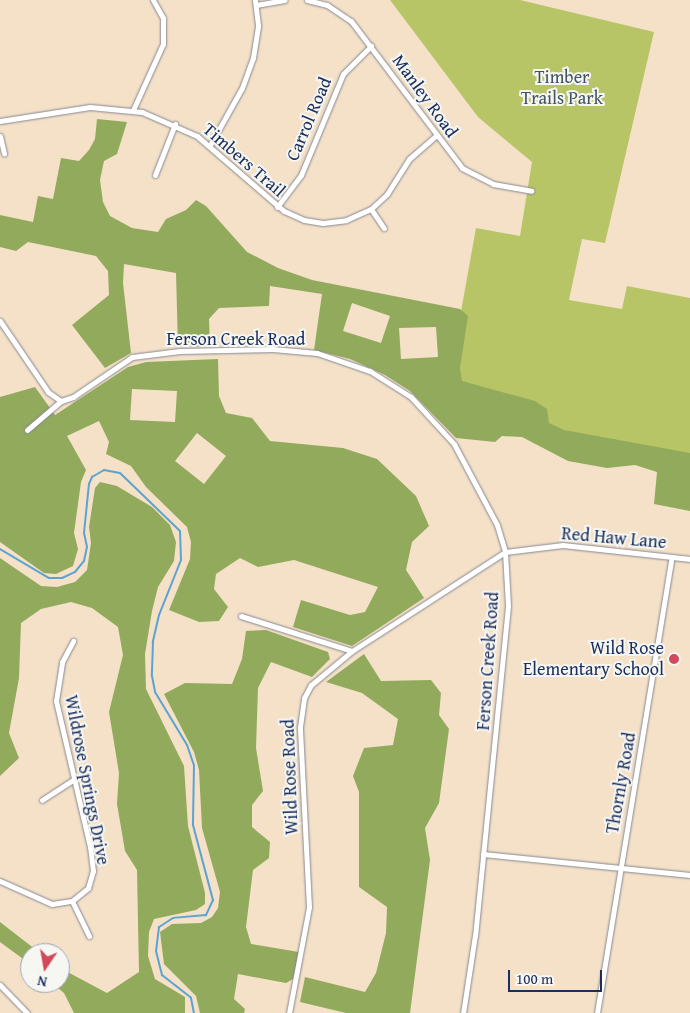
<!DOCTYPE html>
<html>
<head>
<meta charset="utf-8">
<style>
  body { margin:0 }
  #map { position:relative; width:690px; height:1013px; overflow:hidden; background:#f4e1c8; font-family:"Gentium Book Plus",serif }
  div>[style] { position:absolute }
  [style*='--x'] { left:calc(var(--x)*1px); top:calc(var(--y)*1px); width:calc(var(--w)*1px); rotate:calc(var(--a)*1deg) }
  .green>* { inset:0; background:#b8c567 }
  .forest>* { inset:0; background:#92aa5c }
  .stream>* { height:2px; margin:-1px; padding:0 1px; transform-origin:1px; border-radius:1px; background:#5ba4d2 }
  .roads { filter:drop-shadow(0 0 1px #888893) drop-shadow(0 0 1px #888893) }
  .minor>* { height:5px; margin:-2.5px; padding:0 2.5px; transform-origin:2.5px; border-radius:2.5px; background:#fff }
  .dots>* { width:14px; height:14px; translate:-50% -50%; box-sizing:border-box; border:2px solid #f6f6f2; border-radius:50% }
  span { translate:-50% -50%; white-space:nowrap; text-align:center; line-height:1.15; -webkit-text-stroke:4px #f6f6f2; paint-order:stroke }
  .park-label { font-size:18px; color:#425460 }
  .street-label { font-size:18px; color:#1b2f5e }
  .poi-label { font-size:18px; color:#1b2f5e }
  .right { translate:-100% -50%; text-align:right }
  .north { position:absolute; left:20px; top:943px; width:50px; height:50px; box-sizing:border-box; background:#f6f6f2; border:1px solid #9ea6b7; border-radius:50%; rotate:192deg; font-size:14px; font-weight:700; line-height:20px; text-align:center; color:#1b2f5e }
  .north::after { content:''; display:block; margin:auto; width:18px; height:22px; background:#d1495b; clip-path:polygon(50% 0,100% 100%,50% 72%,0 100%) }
  .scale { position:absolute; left:508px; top:970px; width:94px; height:22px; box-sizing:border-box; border:2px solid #1b2f5e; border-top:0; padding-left:6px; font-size:15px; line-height:18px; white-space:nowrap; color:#1b2f5e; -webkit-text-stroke:4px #f6f6f2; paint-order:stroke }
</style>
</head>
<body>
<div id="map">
  <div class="green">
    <div style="clip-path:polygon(390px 0,520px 0,654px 32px,605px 243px,582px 239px,569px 300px,622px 309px,627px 286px,690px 298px,690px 468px,513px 433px,441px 423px,476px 228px,520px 236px,532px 162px,478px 117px)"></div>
  </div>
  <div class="forest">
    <div style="clip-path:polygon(evenodd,97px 119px,127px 122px,117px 154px,104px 161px,100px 180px,103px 202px,110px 216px,132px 228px,158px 232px,166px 219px,186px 210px,196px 200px,206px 206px,247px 252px,278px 268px,312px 280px,460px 309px,468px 316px,460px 368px,462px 381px,535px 401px,547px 409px,549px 423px,564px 430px,690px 453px,690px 511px,654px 504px,657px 472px,635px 465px,607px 468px,568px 461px,522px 437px,502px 436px,495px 442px,456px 438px,410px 391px,385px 375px,350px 359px,314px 350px,322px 294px,270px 286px,269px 306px,219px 308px,209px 319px,210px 346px,178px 347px,176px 273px,124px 264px,123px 283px,131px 353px,105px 368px,72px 325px,109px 295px,108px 271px,96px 256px,28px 242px,16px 251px,0 247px,0 215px,33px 222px,38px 196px,53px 199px,61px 158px,79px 161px,89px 150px,95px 139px,97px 119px,352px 303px,390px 316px,381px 343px,343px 331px,352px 303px,97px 119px,436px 327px,438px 357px,401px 359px,399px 328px,436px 327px)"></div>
    <div style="clip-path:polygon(evenodd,218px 359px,219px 396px,226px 413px,252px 418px,270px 441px,343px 448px,377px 459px,416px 496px,429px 526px,412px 542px,406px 570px,424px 598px,352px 646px,293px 627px,301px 600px,350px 615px,365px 612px,378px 587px,294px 560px,258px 567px,240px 558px,216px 574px,214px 589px,228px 607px,219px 621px,199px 622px,169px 610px,190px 559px,191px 542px,187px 527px,146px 487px,131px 466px,106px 454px,109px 442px,99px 421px,67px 436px,86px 470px,81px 482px,74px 533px,78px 549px,73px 566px,56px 574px,44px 573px,0 542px,0 397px,35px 387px,55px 415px,128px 367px,146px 362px,218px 359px,132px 389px,177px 391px,175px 422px,130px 420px,132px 389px,218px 359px,197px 433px,226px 456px,204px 484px,175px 461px,197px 433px)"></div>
    <div style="clip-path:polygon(100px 482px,117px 486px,152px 507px,170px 525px,176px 542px,174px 561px,158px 587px,152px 611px,145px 654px,146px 689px,184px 766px,188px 826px,205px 893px,205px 904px,196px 910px,154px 919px,149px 932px,148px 956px,155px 979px,185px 997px,185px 1013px,74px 1013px,64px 993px,52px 983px,60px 983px,60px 968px,107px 993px,139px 972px,137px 870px,125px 851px,117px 804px,119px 773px,109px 712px,123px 655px,118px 627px,92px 608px,71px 602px,41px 609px,21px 623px,19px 678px,9px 733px,19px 758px,0 776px,0 558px,41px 586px,57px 587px,75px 582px,87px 570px,91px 543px,89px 527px,95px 488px)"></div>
    <div style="clip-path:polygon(266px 630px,328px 652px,330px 659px,312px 677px,271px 662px,258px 688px,256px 748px,263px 791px,252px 805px,252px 827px,270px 842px,269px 858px,253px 870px,246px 927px,251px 944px,299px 952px,293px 979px,286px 983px,238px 974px,234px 999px,245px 1009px,244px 1013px,200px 1013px,196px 996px,164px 964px,160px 932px,172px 924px,201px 923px,212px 917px,218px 908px,220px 892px,202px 828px,199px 770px,194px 752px,164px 694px,185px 683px,232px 684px,242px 659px,246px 631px)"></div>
    <div style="clip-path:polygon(364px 654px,381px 681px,431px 680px,441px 693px,439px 715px,449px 729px,439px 803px,425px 828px,430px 860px,410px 1013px,346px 1013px,300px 1002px,305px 977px,365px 992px,376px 973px,386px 933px,387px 907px,359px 887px,359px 792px,353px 776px,364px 748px,393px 745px,398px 719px,362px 693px,326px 682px)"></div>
    <div style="clip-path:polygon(0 922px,40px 953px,30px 953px,30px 964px,0 942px)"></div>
  </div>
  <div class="stream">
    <div style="--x:0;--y:549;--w:57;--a:30.6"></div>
    <div style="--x:49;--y:578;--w:13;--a:0"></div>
    <div style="--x:62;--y:578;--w:14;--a:-25"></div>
    <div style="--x:75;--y:572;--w:14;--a:-51"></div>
    <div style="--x:84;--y:561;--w:14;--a:-78"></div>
    <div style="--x:87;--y:547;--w:14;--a:-102"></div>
    <div style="--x:84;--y:533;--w:49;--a:-84.2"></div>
    <div style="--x:89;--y:484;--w:8;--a:-67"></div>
    <div style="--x:92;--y:477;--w:14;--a:-30"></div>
    <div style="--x:104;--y:470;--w:16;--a:11"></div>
    <div style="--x:120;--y:473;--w:83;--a:44"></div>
    <div style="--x:180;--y:531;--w:29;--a:88"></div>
    <div style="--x:181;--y:560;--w:59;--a:111.8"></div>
    <div style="--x:159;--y:615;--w:28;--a:103"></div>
    <div style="--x:153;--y:642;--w:34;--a:92"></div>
    <div style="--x:152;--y:676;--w:16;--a:79"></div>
    <div style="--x:155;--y:692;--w:62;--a:58.9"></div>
    <div style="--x:187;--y:745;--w:21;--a:71"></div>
    <div style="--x:194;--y:765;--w:60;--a:91"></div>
    <div style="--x:193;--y:825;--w:78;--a:75.1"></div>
    <div style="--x:213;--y:900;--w:17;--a:115"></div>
    <div style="--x:206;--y:915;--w:33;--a:175"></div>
    <div style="--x:173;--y:918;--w:17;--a:147"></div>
    <div style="--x:159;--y:927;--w:24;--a:97"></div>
    <div style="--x:156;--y:951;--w:25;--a:76"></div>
    <div style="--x:162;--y:975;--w:37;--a:38"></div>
    <div style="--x:191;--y:998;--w:15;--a:79"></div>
  </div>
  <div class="roads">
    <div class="minor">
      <div style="--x:307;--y:0;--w:21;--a:14"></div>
      <div style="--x:327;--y:5;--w:29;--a:34"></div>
      <div style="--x:351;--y:21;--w:184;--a:52.9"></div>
      <div style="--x:462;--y:168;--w:35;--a:27"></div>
      <div style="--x:493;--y:184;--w:39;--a:10"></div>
      <div style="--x:256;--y:5;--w:29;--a:-10"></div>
      <div style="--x:133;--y:110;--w:72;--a:-65.6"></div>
      <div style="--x:163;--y:44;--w:26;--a:-90"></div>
      <div style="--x:163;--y:18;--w:21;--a:-119"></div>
      <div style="--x:0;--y:121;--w:91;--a:-8.8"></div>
      <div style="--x:90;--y:107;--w:52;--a:5.5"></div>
      <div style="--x:142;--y:112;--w:60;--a:23.6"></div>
      <div style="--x:197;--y:136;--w:115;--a:40.8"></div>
      <div style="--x:284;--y:211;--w:22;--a:24"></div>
      <div style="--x:304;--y:220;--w:19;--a:9"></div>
      <div style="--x:323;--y:223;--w:23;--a:-7"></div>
      <div style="--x:346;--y:220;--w:27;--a:-24"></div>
      <div style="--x:371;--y:209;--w:22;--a:-43"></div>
      <div style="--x:387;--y:194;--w:41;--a:-57.8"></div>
      <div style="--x:409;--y:159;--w:35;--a:-41"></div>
      <div style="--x:0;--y:136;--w:18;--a:77"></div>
      <div style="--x:210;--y:145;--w:65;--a:-60.7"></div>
      <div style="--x:242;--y:88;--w:32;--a:-70"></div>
      <div style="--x:253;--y:58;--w:33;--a:-81"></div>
      <div style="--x:258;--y:25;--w:25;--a:-97"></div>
      <div style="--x:155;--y:175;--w:55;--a:-68.6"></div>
      <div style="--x:277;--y:207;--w:40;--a:-53"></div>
      <div style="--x:301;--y:175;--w:109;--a:-67.4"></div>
      <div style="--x:343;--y:74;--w:40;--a:-45"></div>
      <div style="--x:371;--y:209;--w:23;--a:56"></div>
      <div style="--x:0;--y:321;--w:86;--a:55.9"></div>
      <div style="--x:48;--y:392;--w:16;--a:35"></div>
      <div style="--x:27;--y:430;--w:45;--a:-40.5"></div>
      <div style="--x:61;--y:401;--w:13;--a:-18"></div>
      <div style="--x:73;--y:397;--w:71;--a:-34.1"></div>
      <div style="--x:132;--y:357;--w:48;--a:-7.1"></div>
      <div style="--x:180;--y:351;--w:93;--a:-1.2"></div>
      <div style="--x:273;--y:349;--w:44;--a:5.2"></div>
      <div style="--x:317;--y:353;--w:56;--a:18.8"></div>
      <div style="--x:370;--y:371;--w:49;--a:32.4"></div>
      <div style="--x:411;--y:397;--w:64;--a:47.5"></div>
      <div style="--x:454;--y:444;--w:92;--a:62"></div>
      <div style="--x:497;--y:525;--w:28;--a:73"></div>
      <div style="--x:505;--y:552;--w:54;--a:86.8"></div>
      <div style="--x:508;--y:606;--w:331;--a:95.7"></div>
      <div style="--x:475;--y:935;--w:79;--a:98.7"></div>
      <div style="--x:241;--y:616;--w:116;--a:17.5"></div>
      <div style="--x:42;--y:800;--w:37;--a:-33"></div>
      <div style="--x:483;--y:854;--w:208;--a:5.8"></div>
      <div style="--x:0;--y:881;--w:57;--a:23.9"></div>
      <div style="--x:52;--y:904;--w:20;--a:-9"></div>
      <div style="--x:72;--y:901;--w:21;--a:-39"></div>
      <div style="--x:88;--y:888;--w:18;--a:-74"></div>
      <div style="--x:93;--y:871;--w:24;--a:-97"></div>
      <div style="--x:90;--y:847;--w:150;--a:-103.1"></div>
      <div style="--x:56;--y:701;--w:39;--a:-81"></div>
      <div style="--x:62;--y:662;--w:24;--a:-62"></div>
      <div style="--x:72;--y:901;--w:39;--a:64"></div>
      <div style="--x:0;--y:985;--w:39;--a:46"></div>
      <div style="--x:289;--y:1013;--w:108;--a:-79.3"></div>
      <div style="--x:309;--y:907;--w:180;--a:-92.9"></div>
      <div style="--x:300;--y:727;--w:29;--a:-82"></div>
      <div style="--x:304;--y:698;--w:15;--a:-62"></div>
      <div style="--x:311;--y:685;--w:53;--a:-39.7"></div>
      <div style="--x:352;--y:651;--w:182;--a:-32.9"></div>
      <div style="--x:505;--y:552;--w:58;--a:-6.9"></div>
      <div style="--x:563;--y:545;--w:128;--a:6.3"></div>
      <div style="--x:597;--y:1013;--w:462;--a:-80.7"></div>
    </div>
  </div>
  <div class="dots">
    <div style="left:674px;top:659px;background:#d1495b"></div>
  </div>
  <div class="park-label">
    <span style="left:562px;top:88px">Timber<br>Trails Park</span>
  </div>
  <div class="street-label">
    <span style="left:425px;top:96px;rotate:54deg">Manley Road</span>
    <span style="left:309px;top:119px;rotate:-67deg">Carrol Road</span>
    <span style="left:244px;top:160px;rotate:41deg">Timbers Trail</span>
    <span style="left:236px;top:339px">Ferson Creek Road</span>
    <span style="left:614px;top:538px;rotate:5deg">Red Haw Lane</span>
    <span style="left:488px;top:661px;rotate:-86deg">Ferson Creek Road</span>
    <span style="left:290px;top:777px;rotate:-92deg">Wild Rose Road</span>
    <span style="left:87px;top:780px;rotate:79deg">Wildrose Springs Drive</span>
    <span style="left:621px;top:783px;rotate:-80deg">Thornly Road</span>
  </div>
  <div class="poi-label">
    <span class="right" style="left:664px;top:659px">Wild Rose<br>Elementary School</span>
  </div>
  <div class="north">N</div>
  <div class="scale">100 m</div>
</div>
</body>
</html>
